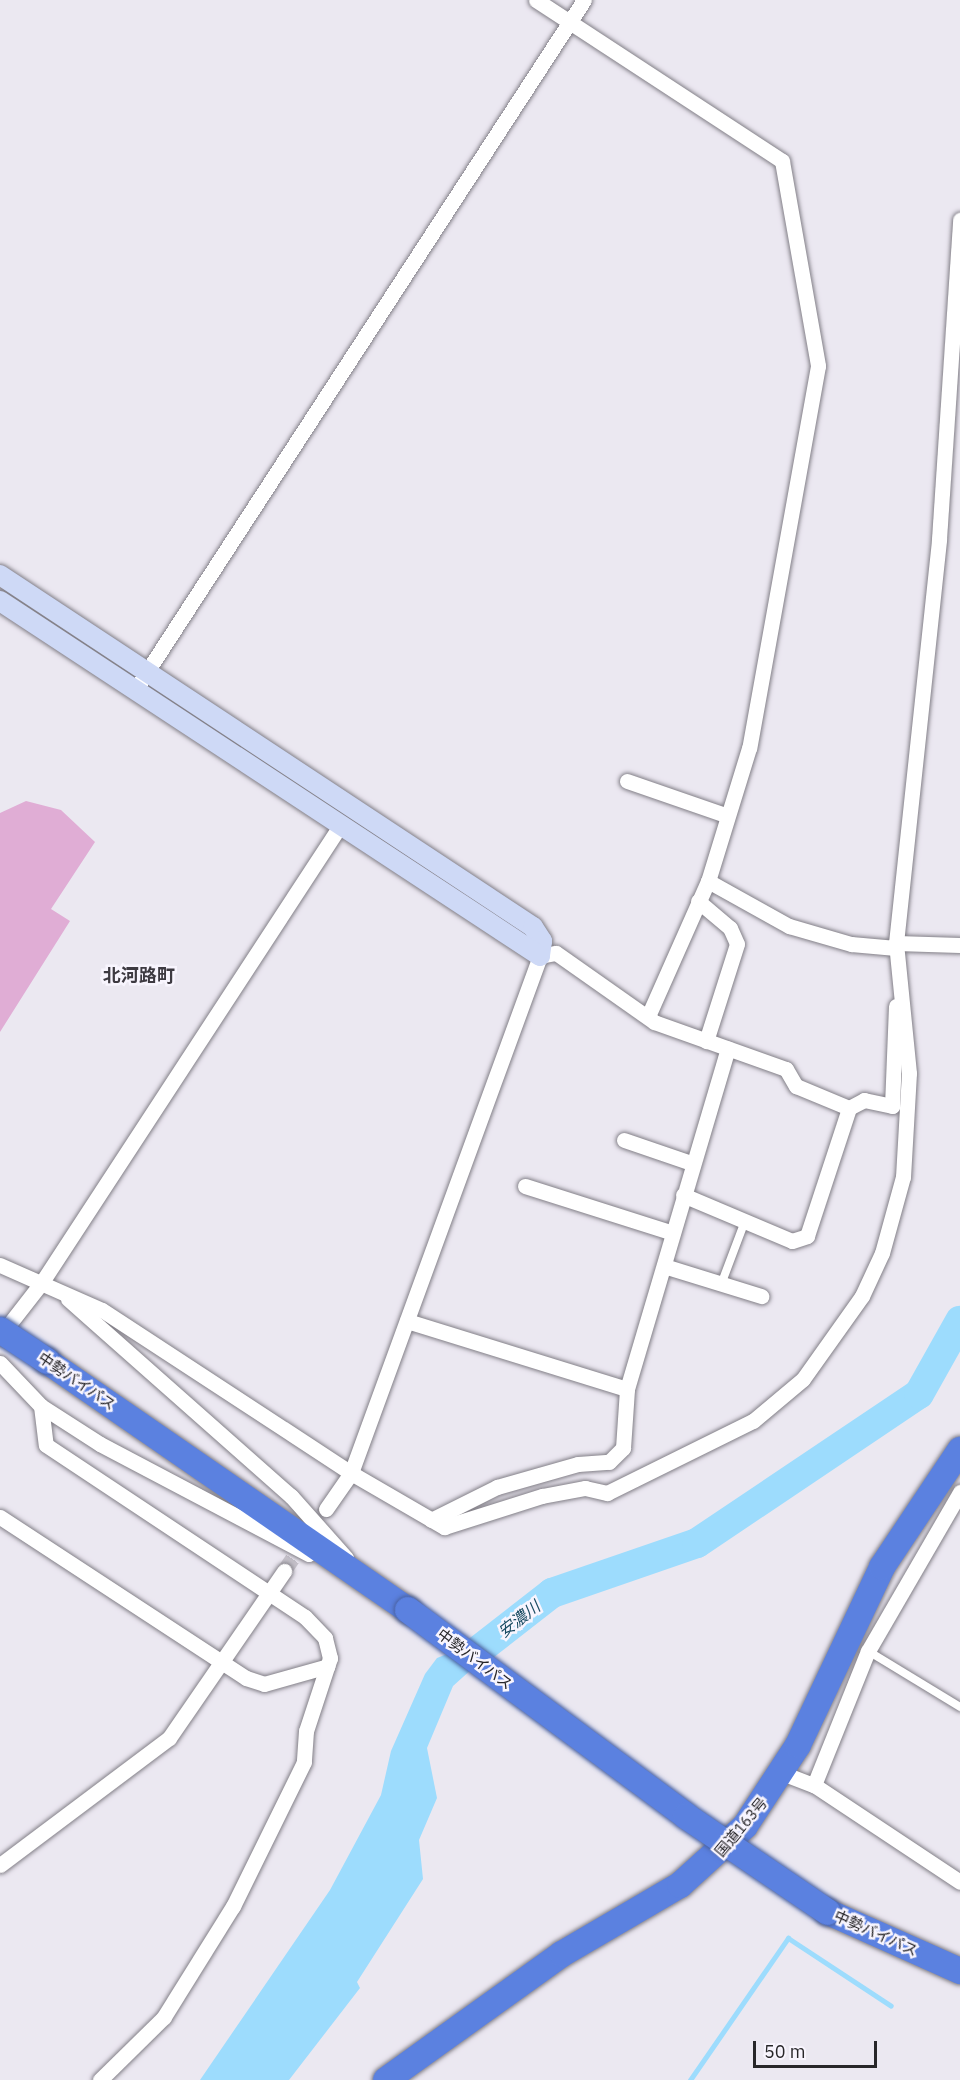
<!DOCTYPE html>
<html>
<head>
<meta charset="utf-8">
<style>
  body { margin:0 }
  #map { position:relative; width:960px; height:2080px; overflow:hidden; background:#ebe8f1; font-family:"IBM Plex Sans","Noto Sans JP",sans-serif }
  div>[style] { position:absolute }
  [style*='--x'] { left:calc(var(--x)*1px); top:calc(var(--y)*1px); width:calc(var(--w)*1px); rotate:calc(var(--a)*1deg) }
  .water>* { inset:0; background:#9ddcfd }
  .stream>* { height:5px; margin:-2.5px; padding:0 2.5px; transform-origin:2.5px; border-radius:2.5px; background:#9ddcfd }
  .river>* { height:30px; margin:-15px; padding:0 15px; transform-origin:15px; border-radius:15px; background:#9ddcfd }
  .building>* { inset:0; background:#e0add5 }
  .street-tunnel>* { height:15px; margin-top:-7.5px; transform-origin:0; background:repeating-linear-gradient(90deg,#c4c1c9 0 15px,transparent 0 23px) }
  .roads { filter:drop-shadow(0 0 2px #827f87) drop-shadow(0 0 2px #827f87) }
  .lane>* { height:8px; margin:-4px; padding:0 4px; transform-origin:4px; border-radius:4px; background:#fff }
  .street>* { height:15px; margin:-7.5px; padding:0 7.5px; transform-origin:7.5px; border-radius:7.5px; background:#fff }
  .secondary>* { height:20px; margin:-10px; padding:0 10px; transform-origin:10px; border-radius:10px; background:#ced9f6 }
  .highway>* { height:26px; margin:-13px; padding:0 13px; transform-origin:13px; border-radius:13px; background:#5b81e0 }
  .bridges { filter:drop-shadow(0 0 2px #4961a0) drop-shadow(0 0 2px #4961a0) }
  .highway-bridge>* { height:26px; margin:-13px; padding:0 13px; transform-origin:13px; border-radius:13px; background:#5b81e0 }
  span { translate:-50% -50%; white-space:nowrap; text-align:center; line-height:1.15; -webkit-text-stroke:5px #f8f5fe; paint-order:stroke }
  .street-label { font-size:15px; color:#272629 }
  .water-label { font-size:16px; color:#1b4c63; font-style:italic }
  .quarter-label { font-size:18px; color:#3d3a41; font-weight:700 }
  .scale { position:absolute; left:753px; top:2041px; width:124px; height:27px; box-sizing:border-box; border:3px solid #272629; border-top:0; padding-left:8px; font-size:18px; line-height:21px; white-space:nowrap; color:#272629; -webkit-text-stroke:4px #f8f5fe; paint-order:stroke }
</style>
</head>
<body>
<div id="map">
  <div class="water">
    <div style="clip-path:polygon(522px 1624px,453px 1686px,427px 1748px,437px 1798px,419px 1840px,423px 1879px,357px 1982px,360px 1988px,289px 2080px,200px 2080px,330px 1890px,381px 1795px,391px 1751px,425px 1674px,437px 1658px)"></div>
  </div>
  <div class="stream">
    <div style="--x:690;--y:2080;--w:173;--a:-55.4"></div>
    <div style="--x:788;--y:1938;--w:123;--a:33.4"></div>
  </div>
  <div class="river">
    <div style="--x:471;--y:1656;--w:103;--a:-37.9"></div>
    <div style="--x:552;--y:1593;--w:153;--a:-19"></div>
    <div style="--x:697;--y:1543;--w:267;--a:-33.9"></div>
    <div style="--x:919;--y:1394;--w:84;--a:-60.7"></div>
  </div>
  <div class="building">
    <div style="clip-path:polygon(26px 801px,61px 810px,95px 842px,51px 909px,70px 921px,0 1032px,0 813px)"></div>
  </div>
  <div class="street-tunnel">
    <div style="--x:284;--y:1571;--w:75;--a:-55.9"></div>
  </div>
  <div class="roads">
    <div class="lane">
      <div style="--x:722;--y:1282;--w:65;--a:-69.3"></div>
      <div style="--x:868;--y:1651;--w:108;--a:31.3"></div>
    </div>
    <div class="street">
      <div style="--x:536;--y:0;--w:294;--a:33.2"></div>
      <div style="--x:782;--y:161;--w:208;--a:80"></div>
      <div style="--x:818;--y:366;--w:388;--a:100.2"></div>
      <div style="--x:749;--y:748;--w:139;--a:107.1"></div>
      <div style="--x:708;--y:881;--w:145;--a:113.9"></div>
      <div style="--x:135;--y:690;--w:823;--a:-56.95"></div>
      <div style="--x:627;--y:781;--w:104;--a:19.1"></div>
      <div style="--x:708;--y:881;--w:93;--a:29.1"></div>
      <div style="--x:789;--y:926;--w:65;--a:16.2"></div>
      <div style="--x:851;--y:944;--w:45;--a:5.1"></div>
      <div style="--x:698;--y:901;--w:42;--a:40.2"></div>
      <div style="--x:730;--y:928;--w:17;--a:66"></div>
      <div style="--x:737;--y:944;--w:102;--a:107.7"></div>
      <div style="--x:896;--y:943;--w:64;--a:1.8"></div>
      <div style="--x:624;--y:1140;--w:71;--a:18.9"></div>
      <div style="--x:525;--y:1186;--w:155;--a:17.6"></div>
      <div style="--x:683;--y:1195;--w:118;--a:22.9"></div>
      <div style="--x:792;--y:1241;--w:16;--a:-18"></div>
      <div style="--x:807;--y:1236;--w:135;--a:-71.8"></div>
      <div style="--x:0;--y:1265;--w:111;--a:23.8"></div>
      <div style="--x:102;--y:1310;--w:298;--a:33.2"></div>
      <div style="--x:351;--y:1473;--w:108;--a:30.1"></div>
      <div style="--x:444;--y:1527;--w:103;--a:-17.6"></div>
      <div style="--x:542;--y:1496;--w:44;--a:-10.5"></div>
      <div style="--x:585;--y:1488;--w:23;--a:13"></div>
      <div style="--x:607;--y:1493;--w:163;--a:-26.3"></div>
      <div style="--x:753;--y:1421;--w:65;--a:-40"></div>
      <div style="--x:803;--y:1379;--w:102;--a:-54.6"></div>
      <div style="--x:862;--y:1296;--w:47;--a:-65.1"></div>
      <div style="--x:882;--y:1253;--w:79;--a:-74.6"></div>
      <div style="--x:903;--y:1177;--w:104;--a:-86.7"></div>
      <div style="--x:909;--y:1073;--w:131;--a:-95.7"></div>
      <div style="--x:896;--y:943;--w:406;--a:-83.9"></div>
      <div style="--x:939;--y:539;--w:320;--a:-86.2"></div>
      <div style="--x:664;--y:1266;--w:102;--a:17.2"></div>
      <div style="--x:68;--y:1299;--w:298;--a:41.5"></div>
      <div style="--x:291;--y:1496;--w:83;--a:48.4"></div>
      <div style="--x:407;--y:1321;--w:230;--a:17.2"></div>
      <div style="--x:0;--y:1336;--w:68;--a:-52.1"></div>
      <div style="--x:42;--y:1282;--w:545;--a:-56.84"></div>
      <div style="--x:0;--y:1363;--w:59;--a:46.4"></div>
      <div style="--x:41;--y:1406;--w:70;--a:32.8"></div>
      <div style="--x:100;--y:1444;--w:236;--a:27.8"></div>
      <div style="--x:41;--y:1406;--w:39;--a:83"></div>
      <div style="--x:46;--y:1445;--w:311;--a:33.6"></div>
      <div style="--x:305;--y:1617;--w:29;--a:46"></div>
      <div style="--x:325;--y:1638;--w:21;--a:76"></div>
      <div style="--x:330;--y:1658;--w:77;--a:108.2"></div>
      <div style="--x:306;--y:1731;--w:31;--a:94"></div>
      <div style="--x:304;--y:1762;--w:161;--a:116.2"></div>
      <div style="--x:233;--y:1906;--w:131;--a:121.9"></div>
      <div style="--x:164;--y:2017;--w:90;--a:135.5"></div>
      <div style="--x:326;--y:1509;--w:44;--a:-55.2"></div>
      <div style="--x:351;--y:1473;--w:550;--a:-69.92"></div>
      <div style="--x:540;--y:956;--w:16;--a:-11"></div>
      <div style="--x:556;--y:953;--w:120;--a:35.1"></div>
      <div style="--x:654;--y:1022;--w:140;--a:19.6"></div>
      <div style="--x:786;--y:1069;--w:20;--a:60"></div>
      <div style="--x:796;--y:1086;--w:57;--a:22.5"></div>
      <div style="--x:849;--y:1108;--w:17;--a:-28"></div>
      <div style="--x:864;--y:1100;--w:29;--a:12"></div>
      <div style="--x:892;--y:1106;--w:100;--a:-87.7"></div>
      <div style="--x:0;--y:1517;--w:294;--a:33.2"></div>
      <div style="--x:246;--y:1678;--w:19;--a:18"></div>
      <div style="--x:264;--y:1684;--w:66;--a:-15.7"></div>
      <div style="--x:431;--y:1520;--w:74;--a:-26.6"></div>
      <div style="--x:497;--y:1487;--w:84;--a:-15.9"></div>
      <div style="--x:578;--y:1464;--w:31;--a:-4"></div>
      <div style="--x:609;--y:1462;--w:20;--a:-45"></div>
      <div style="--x:623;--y:1448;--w:59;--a:-86.1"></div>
      <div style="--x:627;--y:1389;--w:355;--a:-73.5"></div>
      <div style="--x:782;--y:1773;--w:34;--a:21"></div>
      <div style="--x:814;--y:1785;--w:175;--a:33.6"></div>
      <div style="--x:814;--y:1785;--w:144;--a:-68.1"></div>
      <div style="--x:868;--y:1651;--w:184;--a:-59.9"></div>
      <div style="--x:0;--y:1865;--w:211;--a:-36.9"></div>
      <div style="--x:169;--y:1738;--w:203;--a:-55.4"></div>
    </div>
    <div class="secondary">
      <div style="--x:0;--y:575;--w:639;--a:33.44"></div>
      <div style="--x:533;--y:927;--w:17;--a:57"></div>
      <div style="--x:542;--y:941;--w:15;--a:98"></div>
      <div style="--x:540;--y:956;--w:646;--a:-146.68"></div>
    </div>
    <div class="highway">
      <div style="--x:47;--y:1361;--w:439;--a:34.6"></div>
      <div style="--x:828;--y:1912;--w:145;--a:24.1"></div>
      <div style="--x:386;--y:2080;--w:216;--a:-35.6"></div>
      <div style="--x:562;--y:1954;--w:137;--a:-30.3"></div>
      <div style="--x:680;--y:1885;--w:88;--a:-42.2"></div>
      <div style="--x:745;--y:1826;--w:97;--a:-56.8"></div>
      <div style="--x:798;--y:1745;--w:197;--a:-64.7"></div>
      <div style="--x:882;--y:1567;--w:141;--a:-56.3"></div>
    </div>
  </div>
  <div class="bridges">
    <div class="highway-bridge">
      <div style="--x:0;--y:1330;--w:56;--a:33.4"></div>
      <div style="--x:408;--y:1610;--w:346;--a:36.5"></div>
      <div style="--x:686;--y:1816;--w:171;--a:34.1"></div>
    </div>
  </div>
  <div class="street-label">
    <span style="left:77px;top:1381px;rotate:34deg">中勢バイパス</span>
    <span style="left:475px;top:1659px;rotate:37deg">中勢バイパス</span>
    <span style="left:741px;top:1827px;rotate:-50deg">国道163号</span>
    <span style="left:876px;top:1933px;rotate:24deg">中勢バイパス</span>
  </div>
  <div class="water-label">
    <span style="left:519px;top:1619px;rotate:-38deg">安濃川</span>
  </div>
  <div class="quarter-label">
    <span style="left:139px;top:976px">北河路町</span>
  </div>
  <div class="scale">50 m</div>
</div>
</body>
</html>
